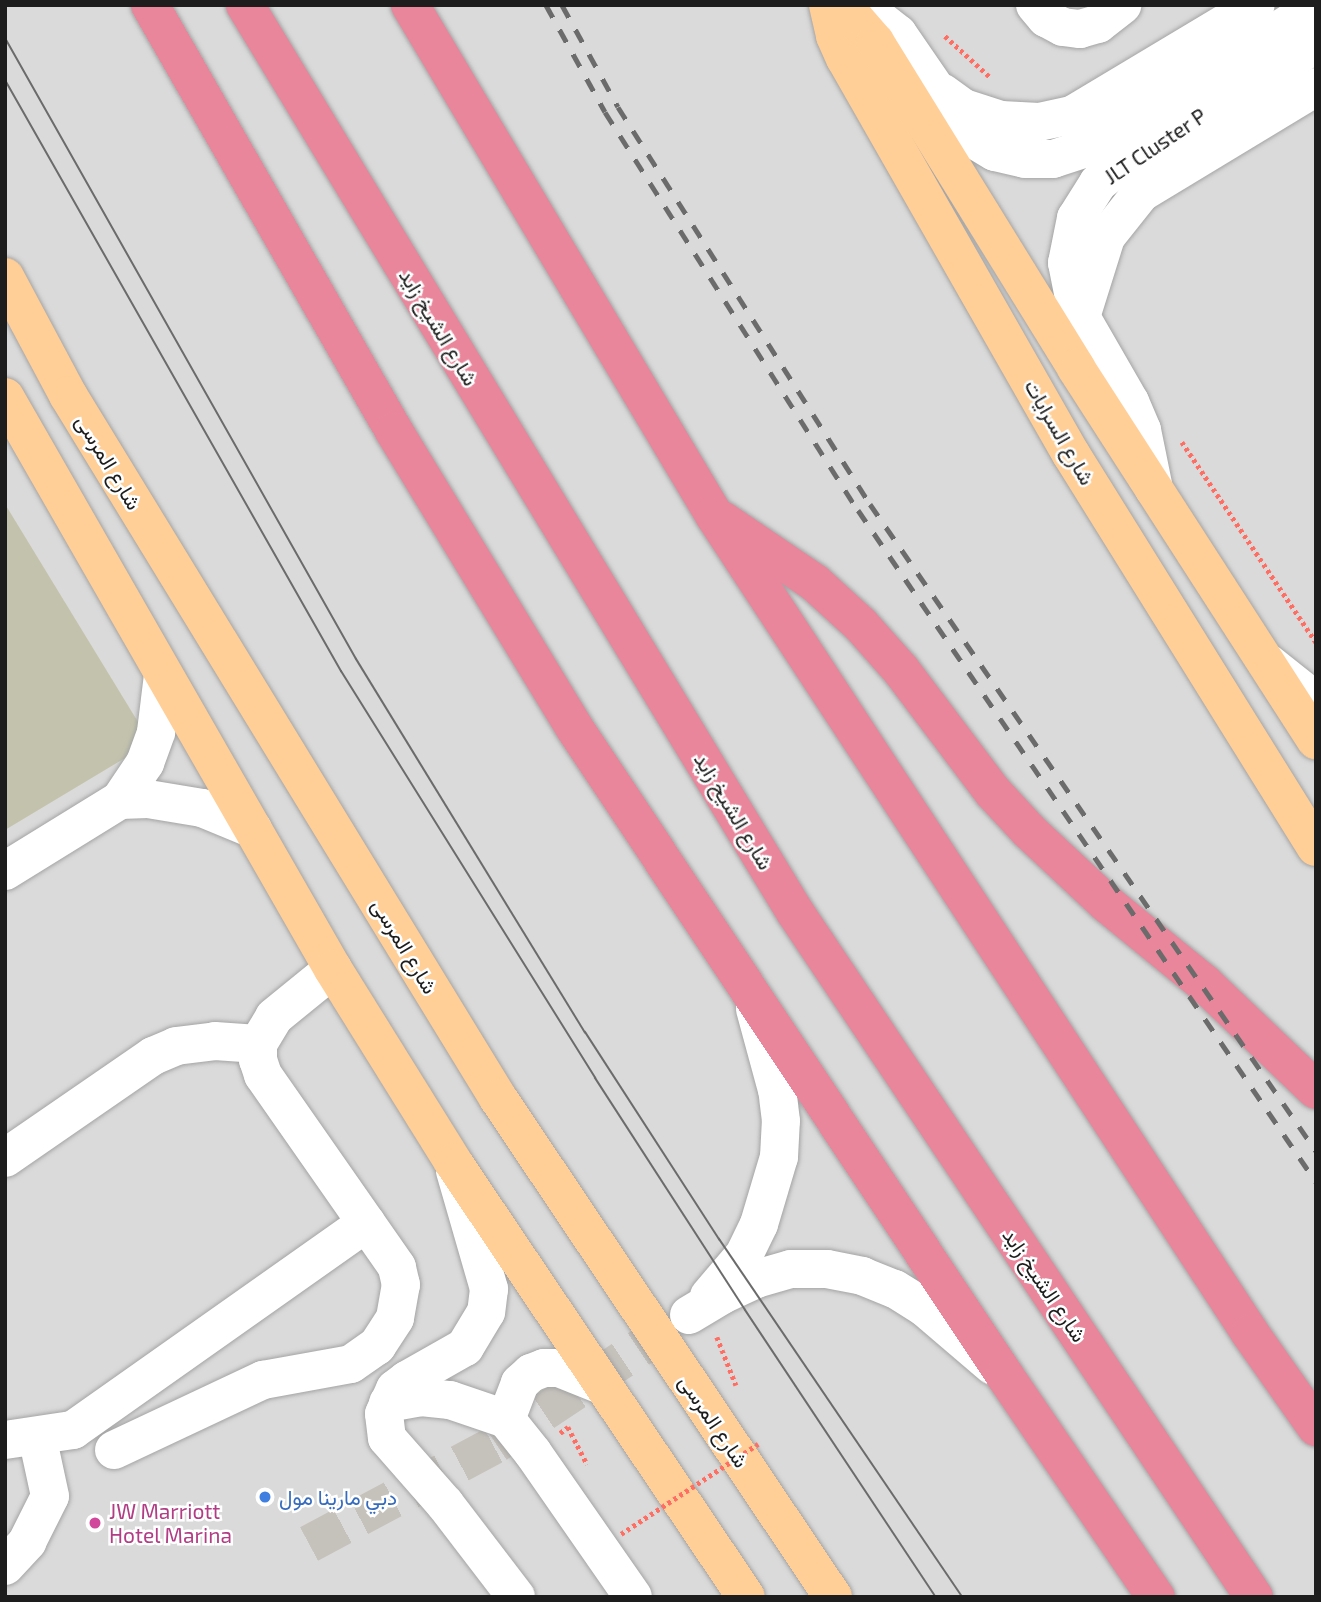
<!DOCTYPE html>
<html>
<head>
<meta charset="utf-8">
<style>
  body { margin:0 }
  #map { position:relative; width:1321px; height:1602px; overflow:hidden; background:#efeae2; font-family:"Exo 2",Vazirmatn,sans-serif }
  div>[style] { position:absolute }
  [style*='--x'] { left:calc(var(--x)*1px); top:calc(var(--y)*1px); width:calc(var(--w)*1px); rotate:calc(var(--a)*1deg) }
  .residential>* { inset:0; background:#dbdada; transform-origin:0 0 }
  .construction>* { inset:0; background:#c3c3ad }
  .minor-tunnel>* { height:38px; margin-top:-19px; transform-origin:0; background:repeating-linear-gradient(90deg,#c5c1bb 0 38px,transparent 0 57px) }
  .path>* { height:4.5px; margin-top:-2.25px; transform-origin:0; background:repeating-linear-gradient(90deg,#ff6e63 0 3.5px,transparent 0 7px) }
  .roads { filter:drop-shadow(0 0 2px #a4a4a4) drop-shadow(0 0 2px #a4a4a4) }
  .minor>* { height:38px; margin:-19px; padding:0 19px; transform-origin:19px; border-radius:19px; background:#fff }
  .major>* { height:38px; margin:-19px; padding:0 19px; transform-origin:19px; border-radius:19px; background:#ffcf97 }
  .highway>* { height:38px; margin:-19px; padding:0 19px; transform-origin:19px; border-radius:19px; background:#e9869c }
  .tram>* { height:2px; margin:-1px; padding:0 1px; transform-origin:1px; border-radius:1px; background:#6b6b6b }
  .rail>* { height:5px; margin-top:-2.5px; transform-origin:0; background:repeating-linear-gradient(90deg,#6b6b6b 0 14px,transparent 0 28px) }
  .path-bridge>* { height:4.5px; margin-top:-2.25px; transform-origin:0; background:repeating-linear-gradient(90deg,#ff6e63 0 3.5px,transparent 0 7px) }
  .dots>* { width:19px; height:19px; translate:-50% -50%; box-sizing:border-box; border:4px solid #fff; border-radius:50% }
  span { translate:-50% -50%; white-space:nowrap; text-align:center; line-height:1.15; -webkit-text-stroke:5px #fff; paint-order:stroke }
  .street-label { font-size:21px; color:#1d1d1d }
  .shop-label { font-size:21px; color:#366cbe }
  .left { translate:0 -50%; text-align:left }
  .hotel-label { font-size:21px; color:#b23c85 }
  .frame { position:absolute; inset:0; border:7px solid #1d1d1d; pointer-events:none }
</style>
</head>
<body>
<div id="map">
  <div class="residential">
    <div style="left:5px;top:5px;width:1311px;height:1592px"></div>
  </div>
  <div class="construction">
    <div style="clip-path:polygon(5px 504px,146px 735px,140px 749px,5px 830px)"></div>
  </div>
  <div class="minor-tunnel">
    <div style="--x:309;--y:1544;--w:212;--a:-28.1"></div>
    <div style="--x:496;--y:1444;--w:227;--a:-33.7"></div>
  </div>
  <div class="path">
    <div style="--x:945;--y:36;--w:61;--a:42.3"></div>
    <div style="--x:1182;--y:442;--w:241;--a:56.2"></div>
    <div style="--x:717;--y:1337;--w:52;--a:68.4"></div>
    <div style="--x:560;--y:1433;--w:10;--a:-37"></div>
    <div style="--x:568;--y:1427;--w:42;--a:62.8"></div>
  </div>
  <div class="roads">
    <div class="minor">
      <div style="--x:861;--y:5;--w:47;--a:38.1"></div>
      <div style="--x:898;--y:34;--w:124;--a:55.5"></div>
      <div style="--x:968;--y:136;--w:31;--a:31"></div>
      <div style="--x:995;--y:152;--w:31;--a:13"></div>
      <div style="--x:1025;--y:159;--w:28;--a:0"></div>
      <div style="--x:1053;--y:159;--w:33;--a:-18"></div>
      <div style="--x:1084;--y:149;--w:30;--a:-28"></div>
      <div style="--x:1110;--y:135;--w:243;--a:-31.9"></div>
      <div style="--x:1035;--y:5;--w:17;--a:50"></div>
      <div style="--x:1046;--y:18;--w:19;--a:28"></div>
      <div style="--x:1063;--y:27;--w:17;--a:7"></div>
      <div style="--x:1080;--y:29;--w:19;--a:-16"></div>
      <div style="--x:1098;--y:24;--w:31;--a:-38"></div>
      <div style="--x:943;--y:93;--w:26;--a:36"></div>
      <div style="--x:964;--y:108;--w:39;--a:18"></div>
      <div style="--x:1001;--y:120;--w:38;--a:3"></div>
      <div style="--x:1039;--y:122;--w:34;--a:-12"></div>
      <div style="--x:1072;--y:115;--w:214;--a:-30.9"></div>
      <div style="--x:1081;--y:317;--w:84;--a:-72.6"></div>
      <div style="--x:1106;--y:237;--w:56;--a:-51.5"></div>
      <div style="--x:1141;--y:193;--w:205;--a:-31.2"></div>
      <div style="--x:1154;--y:489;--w:60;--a:-101.5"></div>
      <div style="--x:1142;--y:430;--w:30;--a:-113"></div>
      <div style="--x:1130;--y:402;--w:108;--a:-119.9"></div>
      <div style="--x:1076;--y:308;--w:46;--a:-101.3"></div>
      <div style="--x:1067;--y:263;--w:46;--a:-78.7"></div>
      <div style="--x:1076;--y:218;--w:41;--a:-57.8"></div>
      <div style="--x:1098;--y:183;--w:42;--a:-38.2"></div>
      <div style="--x:1131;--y:157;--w:217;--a:-31.4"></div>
      <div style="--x:1268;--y:663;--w:61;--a:38.4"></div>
      <div style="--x:120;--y:800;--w:28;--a:-2"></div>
      <div style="--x:148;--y:799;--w:55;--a:9.5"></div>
      <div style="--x:202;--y:808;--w:55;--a:22.4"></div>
      <div style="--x:5;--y:871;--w:135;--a:-31.7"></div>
      <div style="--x:120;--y:800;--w:45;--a:-56"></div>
      <div style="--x:145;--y:763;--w:33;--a:-70"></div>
      <div style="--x:156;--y:732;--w:57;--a:-83"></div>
      <div style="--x:5;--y:1158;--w:180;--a:-34.6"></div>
      <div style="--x:153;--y:1056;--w:25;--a:-23"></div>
      <div style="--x:176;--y:1046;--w:39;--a:-7"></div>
      <div style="--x:215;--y:1041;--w:43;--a:4"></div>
      <div style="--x:455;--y:1171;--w:123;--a:73.9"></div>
      <div style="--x:489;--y:1289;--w:23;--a:97"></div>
      <div style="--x:486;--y:1312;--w:41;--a:121"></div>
      <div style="--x:465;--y:1347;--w:67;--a:150.4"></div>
      <div style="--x:407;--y:1380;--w:15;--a:143"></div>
      <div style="--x:395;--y:1389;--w:27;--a:114"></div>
      <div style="--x:384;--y:1414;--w:24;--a:83"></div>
      <div style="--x:387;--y:1438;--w:88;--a:48.7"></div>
      <div style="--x:445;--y:1504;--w:117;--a:52.6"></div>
      <div style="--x:709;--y:1296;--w:54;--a:-49.5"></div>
      <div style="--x:744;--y:1255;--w:34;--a:-64"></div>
      <div style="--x:759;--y:1224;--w:70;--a:-73.4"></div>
      <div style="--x:779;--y:1157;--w:36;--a:-87"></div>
      <div style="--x:781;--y:1121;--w:31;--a:-97"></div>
      <div style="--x:777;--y:1090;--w:84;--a:-105.2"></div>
      <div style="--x:689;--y:1315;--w:39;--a:-31"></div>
      <div style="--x:722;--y:1295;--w:38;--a:-25"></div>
      <div style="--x:756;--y:1279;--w:36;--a:-16"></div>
      <div style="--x:791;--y:1269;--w:36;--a:0"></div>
      <div style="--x:827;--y:1269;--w:36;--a:11"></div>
      <div style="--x:862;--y:1276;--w:35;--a:22"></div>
      <div style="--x:895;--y:1289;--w:36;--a:32"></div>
      <div style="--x:925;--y:1308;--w:89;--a:40.5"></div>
      <div style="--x:601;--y:1385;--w:45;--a:-158"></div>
      <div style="--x:559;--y:1368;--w:15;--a:180"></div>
      <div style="--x:544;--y:1368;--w:14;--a:159"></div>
      <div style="--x:531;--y:1373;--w:15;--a:138"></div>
      <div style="--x:520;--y:1383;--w:39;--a:111"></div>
      <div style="--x:506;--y:1419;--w:43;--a:51.5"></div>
      <div style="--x:533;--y:1453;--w:175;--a:55.2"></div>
      <div style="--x:388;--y:1403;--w:34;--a:-10"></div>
      <div style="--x:421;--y:1397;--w:29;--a:6"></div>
      <div style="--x:450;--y:1400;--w:59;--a:18.7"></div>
      <div style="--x:5;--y:1440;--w:69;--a:-8.4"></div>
      <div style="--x:73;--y:1430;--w:359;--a:-35.2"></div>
      <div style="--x:114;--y:1450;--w:165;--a:-25.2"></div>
      <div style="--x:263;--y:1380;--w:89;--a:-10.3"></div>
      <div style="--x:351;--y:1364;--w:32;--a:-35"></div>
      <div style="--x:377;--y:1346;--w:33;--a:-57"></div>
      <div style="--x:395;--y:1318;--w:34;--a:-80"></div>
      <div style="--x:401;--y:1285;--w:18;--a:-103"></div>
      <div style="--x:397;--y:1267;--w:234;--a:-124.9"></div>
      <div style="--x:263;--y:1075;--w:16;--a:-108"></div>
      <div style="--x:258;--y:1060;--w:16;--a:-90"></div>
      <div style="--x:258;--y:1044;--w:31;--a:-59"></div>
      <div style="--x:274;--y:1017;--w:76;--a:-39.1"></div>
      <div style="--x:5;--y:1566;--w:33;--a:-47"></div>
      <div style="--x:27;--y:1542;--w:51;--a:-63.4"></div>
      <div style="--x:50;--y:1496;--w:61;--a:-102.2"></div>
    </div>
    <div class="major">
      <div style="--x:828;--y:5;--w:32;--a:77"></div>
      <div style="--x:835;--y:36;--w:24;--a:66"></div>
      <div style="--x:845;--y:58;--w:456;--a:60.3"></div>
      <div style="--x:1071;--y:454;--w:463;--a:58.1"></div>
      <div style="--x:843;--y:5;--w:49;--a:49.1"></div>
      <div style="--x:875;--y:42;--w:383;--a:58.3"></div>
      <div style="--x:1076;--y:368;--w:443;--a:57.2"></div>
      <div style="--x:5;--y:277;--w:134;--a:61.9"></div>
      <div style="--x:68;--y:395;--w:824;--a:58.55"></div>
      <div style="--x:498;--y:1098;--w:601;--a:56.12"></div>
      <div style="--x:5;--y:397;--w:659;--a:60.17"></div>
      <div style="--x:333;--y:969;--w:227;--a:58.1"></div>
      <div style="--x:453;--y:1162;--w:524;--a:56.04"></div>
    </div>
    <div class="highway">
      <div style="--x:150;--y:5;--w:491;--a:60.2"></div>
      <div style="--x:394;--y:431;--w:346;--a:58.7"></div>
      <div style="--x:574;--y:727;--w:779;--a:56.41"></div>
      <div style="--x:1005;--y:1376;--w:268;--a:55.7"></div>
      <div style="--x:245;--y:5;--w:1061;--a:58.77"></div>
      <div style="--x:795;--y:912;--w:825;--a:56.18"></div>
      <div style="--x:410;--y:5;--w:594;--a:59.2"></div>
      <div style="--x:714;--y:515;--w:978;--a:56.76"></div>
      <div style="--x:1250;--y:1333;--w:115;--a:54.9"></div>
      <div style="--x:722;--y:520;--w:112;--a:34.1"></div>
      <div style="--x:815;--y:583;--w:62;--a:42.4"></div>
      <div style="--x:861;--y:625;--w:60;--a:48.4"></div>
      <div style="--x:901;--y:670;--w:153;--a:53"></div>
      <div style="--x:993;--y:792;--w:53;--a:47.3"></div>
      <div style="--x:1029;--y:831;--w:105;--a:43.1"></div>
      <div style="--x:1106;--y:903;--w:128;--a:39.3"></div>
      <div style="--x:1205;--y:984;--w:153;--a:43.7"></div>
    </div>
  </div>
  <div class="tram">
    <div style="--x:5;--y:38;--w:713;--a:60.52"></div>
    <div style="--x:356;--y:659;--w:438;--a:58.5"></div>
    <div style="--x:585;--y:1032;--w:247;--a:57.1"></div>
    <div style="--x:719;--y:1239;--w:433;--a:55.8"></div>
    <div style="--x:5;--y:80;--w:680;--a:60.38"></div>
    <div style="--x:341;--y:671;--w:480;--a:58"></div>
    <div style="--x:595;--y:1078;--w:276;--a:57.1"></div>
    <div style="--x:745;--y:1310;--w:345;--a:56.4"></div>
  </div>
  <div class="rail">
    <div style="--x:546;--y:5;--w:122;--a:61.1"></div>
    <div style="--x:605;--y:112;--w:472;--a:57.6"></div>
    <div style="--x:858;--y:510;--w:813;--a:55.72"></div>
    <div style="--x:562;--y:5;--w:116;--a:61.2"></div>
    <div style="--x:618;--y:107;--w:470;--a:57.6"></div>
    <div style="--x:870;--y:504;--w:786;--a:55.42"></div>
  </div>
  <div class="path-bridge">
    <div style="--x:621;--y:1534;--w:164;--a:-33.3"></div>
  </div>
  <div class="dots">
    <div style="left:265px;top:1497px;background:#3f7fe0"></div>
    <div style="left:95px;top:1523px;background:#d1479c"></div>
  </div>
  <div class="street-label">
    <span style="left:1155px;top:146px;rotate:-34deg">JLT Cluster P</span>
    <span style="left:439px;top:327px;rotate:59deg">شارع الشيخ زايد</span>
    <span style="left:1060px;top:432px;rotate:60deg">شارع السرايات</span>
    <span style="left:109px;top:462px;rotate:59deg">شارع المرسى</span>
    <span style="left:734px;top:811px;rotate:59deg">شارع الشيخ زايد</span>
    <span style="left:405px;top:946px;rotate:59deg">شارع المرسى</span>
    <span style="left:1045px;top:1285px;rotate:56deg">شارع الشيخ زايد</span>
    <span style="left:714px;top:1421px;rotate:56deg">شارع المرسى</span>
  </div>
  <div class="shop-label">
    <span class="left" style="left:279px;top:1497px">دبي مارينا مول</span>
  </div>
  <div class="hotel-label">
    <span class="left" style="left:109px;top:1523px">JW Marriott<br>Hotel Marina</span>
  </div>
  <div class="frame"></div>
</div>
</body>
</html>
